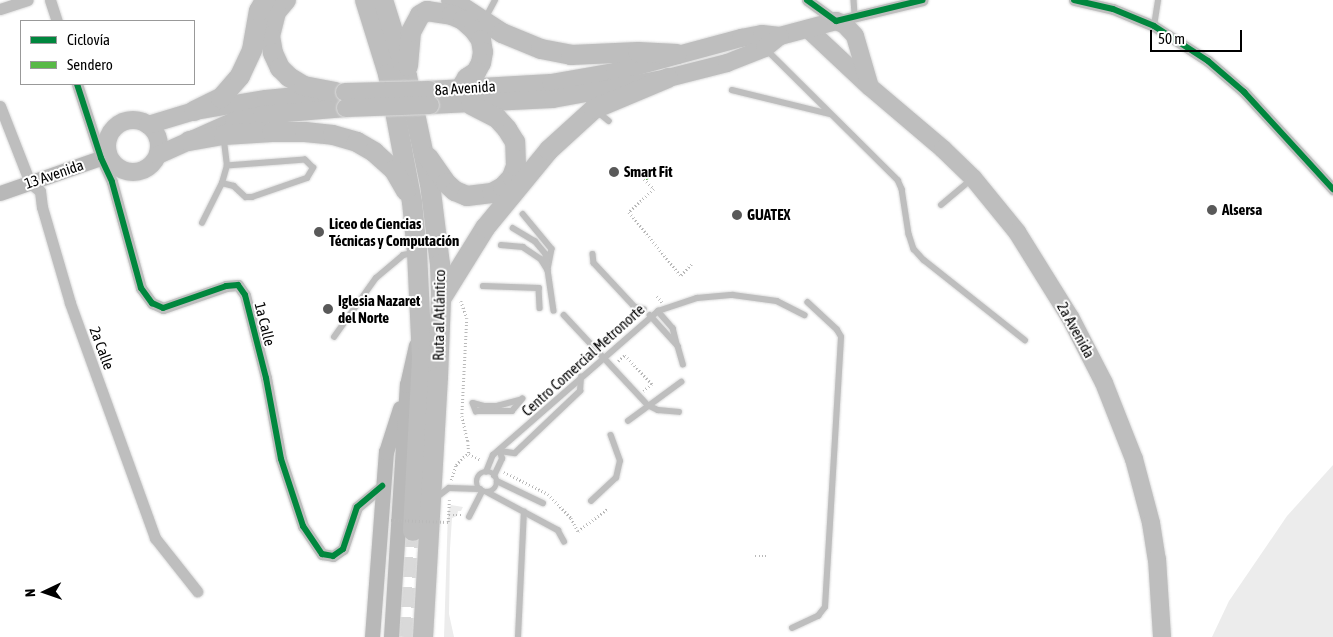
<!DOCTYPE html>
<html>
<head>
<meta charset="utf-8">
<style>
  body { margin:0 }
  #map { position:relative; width:1333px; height:637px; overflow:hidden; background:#fff; font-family:"Asap Condensed",sans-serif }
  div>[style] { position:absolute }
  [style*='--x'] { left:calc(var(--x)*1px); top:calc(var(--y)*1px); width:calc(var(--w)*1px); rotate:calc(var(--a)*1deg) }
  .green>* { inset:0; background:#ececec }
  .highway-tunnel>* { height:20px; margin-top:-10px; transform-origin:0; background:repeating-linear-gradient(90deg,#d9d9d9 0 20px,transparent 0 30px) }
  .path>* { height:2.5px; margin-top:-1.25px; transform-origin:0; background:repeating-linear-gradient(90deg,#b9b9b9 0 1px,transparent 0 3.5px) }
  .roads { filter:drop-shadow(0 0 1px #dbdbdb) drop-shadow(0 0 1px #dbdbdb) }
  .lane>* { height:5.5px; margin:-2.75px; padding:0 2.75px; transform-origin:2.75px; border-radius:2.75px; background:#bebebe }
  .lane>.ring { margin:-2.75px; padding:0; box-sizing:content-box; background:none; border:5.5px solid #bebebe; border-radius:50% }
  .street>* { height:11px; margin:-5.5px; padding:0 5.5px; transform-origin:5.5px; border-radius:5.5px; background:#bebebe }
  .secondary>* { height:15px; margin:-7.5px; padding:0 7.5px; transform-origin:7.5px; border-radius:7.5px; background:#b8b8b8 }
  .primary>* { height:18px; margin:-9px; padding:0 9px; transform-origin:9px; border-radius:9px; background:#bebebe }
  .primary>.ring { margin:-9px; padding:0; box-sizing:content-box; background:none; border:18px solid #bebebe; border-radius:50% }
  .highway>* { height:20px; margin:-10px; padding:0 10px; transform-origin:10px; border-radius:10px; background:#bebebe }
  .path-bridge>* { height:2.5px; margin-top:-1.25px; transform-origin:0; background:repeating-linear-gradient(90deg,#b9b9b9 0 1px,transparent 0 3.5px) }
  .bridges { filter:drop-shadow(0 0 1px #dbdbdb) drop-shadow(0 0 1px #dbdbdb) }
  .primary-bridge>* { height:18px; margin:-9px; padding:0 9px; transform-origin:9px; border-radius:9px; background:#bebebe }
  .quiet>* { height:5px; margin-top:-2.5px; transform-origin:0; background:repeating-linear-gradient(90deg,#58b947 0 10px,transparent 0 15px) }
  .cycleway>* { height:6px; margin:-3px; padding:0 3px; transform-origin:3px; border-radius:3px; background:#00873e }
  .dots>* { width:14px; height:14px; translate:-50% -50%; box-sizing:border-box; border:2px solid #fff; border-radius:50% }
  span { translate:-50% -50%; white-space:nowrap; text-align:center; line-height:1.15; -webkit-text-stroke:4px #fff; paint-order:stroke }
  .street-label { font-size:15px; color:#000 }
  .poi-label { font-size:15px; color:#000; font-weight:700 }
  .left { translate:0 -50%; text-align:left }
  .legend { position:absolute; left:20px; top:20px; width:175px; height:65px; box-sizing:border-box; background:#fff; border:1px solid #999; margin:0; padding:6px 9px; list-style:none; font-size:15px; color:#000 }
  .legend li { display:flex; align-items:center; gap:10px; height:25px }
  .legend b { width:25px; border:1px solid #999 }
  .north { position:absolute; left:20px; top:567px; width:50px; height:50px; -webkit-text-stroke:4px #fff; paint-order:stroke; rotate:267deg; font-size:14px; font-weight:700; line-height:20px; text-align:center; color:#000 }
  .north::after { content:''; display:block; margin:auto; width:18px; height:22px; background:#000; clip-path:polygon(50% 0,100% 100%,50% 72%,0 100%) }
  .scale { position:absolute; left:1150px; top:30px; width:92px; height:22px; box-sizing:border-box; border:2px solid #000; border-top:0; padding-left:6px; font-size:15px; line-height:18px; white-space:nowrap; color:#000; -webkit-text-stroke:4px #fff; paint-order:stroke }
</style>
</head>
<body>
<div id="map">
  <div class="green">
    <div style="clip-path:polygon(1333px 465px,1333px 637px,1212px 637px,1229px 601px,1287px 516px)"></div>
    <div style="clip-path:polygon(451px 505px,463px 507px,461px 511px,458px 511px,457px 516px,452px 518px,450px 549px,449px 614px,454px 637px,444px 637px,448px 511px)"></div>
  </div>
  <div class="highway-tunnel">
    <div style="--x:404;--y:637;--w:106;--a:-85.1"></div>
  </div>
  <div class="path">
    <div style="--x:644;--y:179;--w:14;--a:45"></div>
    <div style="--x:654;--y:189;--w:34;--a:137"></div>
    <div style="--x:629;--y:212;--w:82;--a:50.9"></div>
    <div style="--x:681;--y:275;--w:16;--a:-47"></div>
    <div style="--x:657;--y:296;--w:8;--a:50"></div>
    <div style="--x:461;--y:301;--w:18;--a:71"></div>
    <div style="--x:467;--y:318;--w:98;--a:92.9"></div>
    <div style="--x:462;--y:416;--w:26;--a:77"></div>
    <div style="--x:468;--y:441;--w:13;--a:86"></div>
    <div style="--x:469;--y:454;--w:13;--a:27"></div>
    <div style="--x:618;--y:361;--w:9;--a:-41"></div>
    <div style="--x:625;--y:355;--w:40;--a:47"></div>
    <div style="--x:652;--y:384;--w:11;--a:139"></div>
    <div style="--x:504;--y:472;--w:49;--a:26.6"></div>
    <div style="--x:548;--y:494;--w:33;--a:46"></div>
    <div style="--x:571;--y:518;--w:15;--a:62"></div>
    <div style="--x:578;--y:531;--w:38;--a:-37"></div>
    <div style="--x:451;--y:480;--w:16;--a:-72"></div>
    <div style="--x:456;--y:465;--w:11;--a:-49"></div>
    <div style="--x:463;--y:457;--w:6;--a:-31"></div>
    <div style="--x:449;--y:515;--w:13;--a:0"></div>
    <div style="--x:448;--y:522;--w:22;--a:-87"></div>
    <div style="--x:755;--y:556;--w:12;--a:0"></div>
  </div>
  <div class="roads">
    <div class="lane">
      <div style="--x:854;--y:0;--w:15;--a:86"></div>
      <div style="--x:485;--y:19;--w:21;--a:-62"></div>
      <div style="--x:1154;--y:26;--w:26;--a:-81"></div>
      <div style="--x:767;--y:50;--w:185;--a:44.8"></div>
      <div style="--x:898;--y:180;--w:10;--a:66"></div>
      <div style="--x:902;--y:189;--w:46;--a:81.2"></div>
      <div style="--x:909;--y:234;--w:16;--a:72"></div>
      <div style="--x:914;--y:249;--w:15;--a:48"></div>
      <div style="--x:924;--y:260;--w:129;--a:38.4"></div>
      <div style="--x:732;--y:90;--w:101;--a:13.8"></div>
      <div style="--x:598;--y:112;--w:14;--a:39"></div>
      <div style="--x:222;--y:183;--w:12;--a:14"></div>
      <div style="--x:234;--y:186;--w:16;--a:43"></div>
      <div style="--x:246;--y:197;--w:6;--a:0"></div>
      <div style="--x:252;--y:197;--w:58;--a:-19.1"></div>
      <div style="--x:307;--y:178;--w:12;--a:-59"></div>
      <div style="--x:313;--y:168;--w:11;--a:-135"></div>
      <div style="--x:305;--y:160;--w:78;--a:175.6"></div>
      <div style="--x:941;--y:205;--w:39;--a:-40"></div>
      <div style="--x:523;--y:214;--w:45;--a:50.4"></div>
      <div style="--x:552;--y:249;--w:21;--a:101"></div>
      <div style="--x:202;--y:223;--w:45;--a:-63.4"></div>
      <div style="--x:222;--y:183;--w:18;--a:-74"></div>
      <div style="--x:227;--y:166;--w:26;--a:-97"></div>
      <div style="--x:513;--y:228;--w:26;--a:31"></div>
      <div style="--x:535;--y:241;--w:17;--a:50"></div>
      <div style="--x:546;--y:254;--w:10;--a:84"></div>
      <div style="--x:501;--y:245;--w:22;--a:5"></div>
      <div style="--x:523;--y:247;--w:22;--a:34"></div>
      <div style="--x:541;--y:259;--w:13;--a:58"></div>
      <div style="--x:548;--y:270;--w:41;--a:81.7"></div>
      <div style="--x:593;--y:254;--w:9;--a:84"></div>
      <div style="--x:594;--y:263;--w:60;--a:47"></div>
      <div style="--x:635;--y:307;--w:9;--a:13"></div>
      <div style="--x:483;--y:286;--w:56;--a:2"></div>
      <div style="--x:539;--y:288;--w:20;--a:87"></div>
      <div style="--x:658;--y:311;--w:23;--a:49"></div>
      <div style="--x:673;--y:328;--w:16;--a:76"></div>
      <div style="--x:564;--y:315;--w:123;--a:47"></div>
      <div style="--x:648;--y:405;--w:11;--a:27"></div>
      <div style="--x:658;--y:410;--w:21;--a:5"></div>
      <div style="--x:650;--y:315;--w:42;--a:47.9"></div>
      <div style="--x:678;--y:346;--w:19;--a:74"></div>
      <div style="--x:334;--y:337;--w:72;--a:-54.6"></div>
      <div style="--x:376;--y:278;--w:35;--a:-40"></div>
      <div style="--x:403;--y:255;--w:10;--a:-11"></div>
      <div style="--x:473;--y:403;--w:9;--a:69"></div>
      <div style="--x:476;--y:411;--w:36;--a:0"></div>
      <div style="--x:512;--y:411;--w:16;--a:-50"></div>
      <div style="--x:473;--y:403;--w:11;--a:15"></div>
      <div style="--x:484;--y:406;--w:13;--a:0"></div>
      <div style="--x:497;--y:406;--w:24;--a:-15"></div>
      <div style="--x:628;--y:421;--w:66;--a:-36.3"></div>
      <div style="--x:500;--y:451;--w:15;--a:8"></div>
      <div style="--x:515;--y:453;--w:90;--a:-43.6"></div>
      <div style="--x:580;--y:391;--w:14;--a:-86"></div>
      <div style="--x:486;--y:472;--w:18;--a:-68"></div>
      <div style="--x:493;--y:455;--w:219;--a:-41.1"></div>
      <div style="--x:658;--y:311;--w:41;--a:-18.4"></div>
      <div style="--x:697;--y:298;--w:36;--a:-5"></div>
      <div style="--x:733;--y:295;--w:44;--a:7.8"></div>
      <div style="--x:777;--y:301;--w:31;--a:27"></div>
      <div class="ring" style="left:477px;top:472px;width:14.5px;height:14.5px"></div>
      <div style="--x:494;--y:476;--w:19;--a:-65"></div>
      <div style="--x:502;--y:459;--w:8;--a:-104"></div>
      <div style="--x:497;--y:481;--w:51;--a:25.6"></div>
      <div style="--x:487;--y:492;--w:81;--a:28.2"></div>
      <div style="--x:558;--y:530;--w:13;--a:61"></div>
      <div style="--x:436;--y:498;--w:16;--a:-38"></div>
      <div style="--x:449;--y:488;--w:31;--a:2"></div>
      <div style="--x:591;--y:501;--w:34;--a:-43"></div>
      <div style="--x:616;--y:478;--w:17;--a:-77"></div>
      <div style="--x:620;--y:461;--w:27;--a:-110"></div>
      <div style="--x:469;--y:517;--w:29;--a:-63"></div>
      <div style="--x:792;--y:628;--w:29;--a:-25"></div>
      <div style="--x:818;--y:616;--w:11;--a:-52"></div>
      <div style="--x:825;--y:607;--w:270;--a:-86.6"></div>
      <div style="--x:841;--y:337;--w:8;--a:-120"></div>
      <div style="--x:837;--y:330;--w:40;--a:-137"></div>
      <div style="--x:518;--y:637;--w:125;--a:-87.3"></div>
    </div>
    <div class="street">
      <div style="--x:50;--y:0;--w:22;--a:72"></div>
      <div style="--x:807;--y:0;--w:36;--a:36"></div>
      <div style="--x:836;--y:21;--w:89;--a:-13.6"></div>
      <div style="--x:1074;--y:0;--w:40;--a:13"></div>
      <div style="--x:1113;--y:9;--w:44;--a:22.5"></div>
      <div style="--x:1154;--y:26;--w:64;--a:32.9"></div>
      <div style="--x:1208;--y:61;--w:48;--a:40.7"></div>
      <div style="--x:1244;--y:92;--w:132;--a:47.5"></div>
      <div style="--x:0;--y:9;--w:29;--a:-18"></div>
      <div style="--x:77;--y:84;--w:78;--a:72"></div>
      <div style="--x:101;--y:158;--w:26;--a:65"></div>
      <div style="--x:112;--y:182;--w:110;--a:74.7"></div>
      <div style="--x:141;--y:288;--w:19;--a:54"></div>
      <div style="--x:152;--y:303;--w:12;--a:24"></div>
      <div style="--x:163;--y:308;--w:67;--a:-19.2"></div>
      <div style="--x:226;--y:286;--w:12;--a:-5"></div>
      <div style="--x:238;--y:285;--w:12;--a:55"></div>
      <div style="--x:245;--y:295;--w:86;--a:75.8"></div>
      <div style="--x:266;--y:378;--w:82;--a:79.5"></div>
      <div style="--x:281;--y:459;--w:71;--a:71.8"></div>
      <div style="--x:303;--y:526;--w:34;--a:56"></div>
      <div style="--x:322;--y:554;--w:11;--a:10"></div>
      <div style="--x:333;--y:556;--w:12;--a:-35"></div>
      <div style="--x:343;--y:549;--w:44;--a:-71.6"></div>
      <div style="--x:357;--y:507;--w:33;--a:-40"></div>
      <div style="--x:0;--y:106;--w:83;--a:68.7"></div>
      <div style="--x:30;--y:183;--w:13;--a:39"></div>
      <div style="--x:40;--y:191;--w:16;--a:83"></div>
      <div style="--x:42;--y:207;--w:100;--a:73.7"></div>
      <div style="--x:70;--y:303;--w:250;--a:70.1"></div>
      <div style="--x:155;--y:538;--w:68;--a:51.6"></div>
    </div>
    <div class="secondary">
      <div style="--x:0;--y:193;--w:115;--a:-19.2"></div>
      <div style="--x:372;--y:637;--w:186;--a:-85.7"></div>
      <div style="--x:386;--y:452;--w:46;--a:-72.3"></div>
      <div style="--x:391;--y:637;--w:253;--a:-86.4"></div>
      <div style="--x:407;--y:385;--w:41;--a:-77.3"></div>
    </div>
    <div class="primary">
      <div style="--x:808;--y:29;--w:85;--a:43.1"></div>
      <div style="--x:870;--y:87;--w:96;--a:40.3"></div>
      <div style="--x:943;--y:149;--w:42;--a:44"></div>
      <div style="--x:973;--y:178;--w:70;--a:50.8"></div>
      <div style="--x:1017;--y:232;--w:100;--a:58.1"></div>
      <div style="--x:1070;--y:317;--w:74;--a:62.7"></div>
      <div style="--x:1104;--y:383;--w:82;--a:68.5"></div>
      <div style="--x:1134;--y:459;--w:66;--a:75.1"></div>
      <div style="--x:1151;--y:523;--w:36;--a:81"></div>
      <div style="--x:1157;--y:559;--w:78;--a:86.3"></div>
      <div style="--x:429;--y:90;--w:122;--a:-3.3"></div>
      <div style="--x:551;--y:83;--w:65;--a:-9.8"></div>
      <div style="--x:615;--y:72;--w:131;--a:-15.1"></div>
      <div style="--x:741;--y:38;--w:21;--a:-11"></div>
      <div style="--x:762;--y:34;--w:18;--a:6"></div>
      <div style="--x:780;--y:36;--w:58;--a:-15"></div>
      <div style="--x:836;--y:21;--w:9;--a:21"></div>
      <div style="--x:844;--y:24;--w:16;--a:47"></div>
      <div style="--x:855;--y:36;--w:50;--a:73.7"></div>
      <div style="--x:430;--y:105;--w:123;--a:-2.8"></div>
      <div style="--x:553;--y:99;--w:117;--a:-10.3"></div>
      <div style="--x:668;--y:78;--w:61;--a:-14.3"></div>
      <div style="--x:727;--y:63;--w:41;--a:-21.5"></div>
      <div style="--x:765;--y:48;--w:19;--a:-39"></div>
      <div class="ring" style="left:107px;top:120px;width:34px;height:34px"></div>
      <div style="--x:148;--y:125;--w:48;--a:-16.9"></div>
      <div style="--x:194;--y:111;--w:73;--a:-9.5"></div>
      <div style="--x:266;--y:99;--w:61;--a:-5.6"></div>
      <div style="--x:158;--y:155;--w:83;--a:-24.1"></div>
      <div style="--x:234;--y:121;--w:29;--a:-12"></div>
      <div style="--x:262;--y:115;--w:84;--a:-4.8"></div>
    </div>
    <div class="highway">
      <div style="--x:286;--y:0;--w:16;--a:130"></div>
      <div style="--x:276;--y:12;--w:25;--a:104"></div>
      <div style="--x:270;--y:36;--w:17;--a:80"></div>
      <div style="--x:273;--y:53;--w:17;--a:65"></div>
      <div style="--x:280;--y:68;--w:13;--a:45"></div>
      <div style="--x:289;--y:77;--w:17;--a:31"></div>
      <div style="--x:304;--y:86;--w:32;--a:11"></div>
      <div style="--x:365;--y:0;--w:77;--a:72.7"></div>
      <div style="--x:388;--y:74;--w:130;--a:79.4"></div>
      <div style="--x:412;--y:202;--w:50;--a:84.3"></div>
      <div style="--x:417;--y:252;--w:106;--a:87.3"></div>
      <div style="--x:422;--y:358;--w:173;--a:93"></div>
      <div style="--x:383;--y:0;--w:80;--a:72.5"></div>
      <div style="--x:407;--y:76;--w:110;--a:78"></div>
      <div style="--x:430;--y:184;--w:81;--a:82.9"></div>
      <div style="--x:440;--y:264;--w:35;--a:88"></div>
      <div style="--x:441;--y:299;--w:78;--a:92.2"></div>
      <div style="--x:438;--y:377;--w:260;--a:93.3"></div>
      <div style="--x:451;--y:0;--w:61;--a:32.9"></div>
      <div style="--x:502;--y:33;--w:42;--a:22.3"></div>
      <div style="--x:541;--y:49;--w:31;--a:11"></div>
      <div style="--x:571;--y:55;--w:67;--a:-2.6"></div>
      <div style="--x:638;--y:52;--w:39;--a:3"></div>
      <div style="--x:408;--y:66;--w:34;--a:-85"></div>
      <div style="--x:411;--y:32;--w:19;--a:-62"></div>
      <div style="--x:420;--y:15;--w:8;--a:-30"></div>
      <div style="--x:427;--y:11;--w:25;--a:9"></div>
      <div style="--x:452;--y:15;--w:12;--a:24"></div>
      <div style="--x:463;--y:20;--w:15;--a:42"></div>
      <div style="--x:474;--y:30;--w:12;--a:55"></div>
      <div style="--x:481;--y:40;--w:12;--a:81"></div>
      <div style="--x:483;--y:52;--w:11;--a:100"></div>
      <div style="--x:481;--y:63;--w:10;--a:119"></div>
      <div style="--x:476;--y:72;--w:11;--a:146"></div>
      <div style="--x:467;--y:78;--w:13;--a:122"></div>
      <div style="--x:194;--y:111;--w:30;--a:-26"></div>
      <div style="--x:221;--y:98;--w:29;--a:-49"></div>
      <div style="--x:240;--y:76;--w:29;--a:-65"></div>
      <div style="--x:252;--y:50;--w:40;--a:-80"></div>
      <div style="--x:259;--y:11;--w:13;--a:-61"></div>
      <div style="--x:189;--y:141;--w:36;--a:-10"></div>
      <div style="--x:224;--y:135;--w:48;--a:-3.6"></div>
      <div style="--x:272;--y:132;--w:33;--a:0"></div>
      <div style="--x:305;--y:132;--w:28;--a:6"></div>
      <div style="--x:333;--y:135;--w:25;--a:16"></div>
      <div style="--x:357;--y:142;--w:20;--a:30"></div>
      <div style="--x:374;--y:152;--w:27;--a:42"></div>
      <div style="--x:394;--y:170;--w:24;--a:60"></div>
      <div style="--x:428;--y:157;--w:32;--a:55"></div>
      <div style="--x:446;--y:183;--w:12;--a:42"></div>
      <div style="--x:455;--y:191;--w:13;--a:23"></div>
      <div style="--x:467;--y:196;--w:25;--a:-7"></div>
      <div style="--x:492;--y:193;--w:13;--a:-29"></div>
      <div style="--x:503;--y:187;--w:13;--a:-48"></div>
      <div style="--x:512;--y:177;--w:12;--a:-70"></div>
      <div style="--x:516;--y:166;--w:24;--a:-92"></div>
      <div style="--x:515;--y:142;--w:15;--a:-122"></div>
      <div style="--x:507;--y:129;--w:15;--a:-132"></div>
      <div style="--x:497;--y:118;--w:29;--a:-153"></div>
      <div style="--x:441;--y:299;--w:84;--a:-58.2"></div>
      <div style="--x:485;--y:228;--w:101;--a:-50.6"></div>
      <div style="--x:549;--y:150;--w:61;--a:-42.3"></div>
      <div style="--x:594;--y:109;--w:80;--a:-22.7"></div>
    </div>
  </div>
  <div class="path-bridge">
    <div style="--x:391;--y:520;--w:57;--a:2"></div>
  </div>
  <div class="bridges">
    <div class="primary-bridge">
      <div style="--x:345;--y:92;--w:84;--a:-1.4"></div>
      <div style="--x:346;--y:108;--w:84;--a:-2"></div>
    </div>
  </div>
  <div class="quiet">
    <div style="--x:645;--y:178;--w:11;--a:-41"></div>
  </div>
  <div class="cycleway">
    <div style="--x:807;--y:0;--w:36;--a:36"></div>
    <div style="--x:836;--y:21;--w:89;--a:-13.6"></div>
    <div style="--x:1074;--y:0;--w:40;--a:13"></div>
    <div style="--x:1113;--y:9;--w:44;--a:22.5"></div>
    <div style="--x:1154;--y:26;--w:64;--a:32.9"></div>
    <div style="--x:1208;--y:61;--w:48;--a:40.7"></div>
    <div style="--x:1244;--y:92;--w:132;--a:47.5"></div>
    <div style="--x:77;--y:84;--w:78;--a:72"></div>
    <div style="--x:101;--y:158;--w:26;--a:65"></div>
    <div style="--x:112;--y:182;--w:110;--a:74.7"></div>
    <div style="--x:141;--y:288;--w:19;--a:54"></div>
    <div style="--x:152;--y:303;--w:12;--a:24"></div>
    <div style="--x:163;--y:308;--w:67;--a:-19.2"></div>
    <div style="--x:226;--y:286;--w:12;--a:-5"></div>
    <div style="--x:238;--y:285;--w:12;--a:55"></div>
    <div style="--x:245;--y:295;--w:86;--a:75.8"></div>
    <div style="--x:266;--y:378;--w:82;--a:79.5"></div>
    <div style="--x:281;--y:459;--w:71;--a:71.8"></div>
    <div style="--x:303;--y:526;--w:34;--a:56"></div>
    <div style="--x:322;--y:554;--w:11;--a:10"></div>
    <div style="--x:333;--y:556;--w:12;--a:-35"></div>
    <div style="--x:343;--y:549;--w:44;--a:-71.6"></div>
    <div style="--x:357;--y:507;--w:33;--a:-40"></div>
  </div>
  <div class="dots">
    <div style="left:614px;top:172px;background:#595959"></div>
    <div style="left:1212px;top:210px;background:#595959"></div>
    <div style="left:737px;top:215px;background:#595959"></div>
    <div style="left:319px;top:232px;background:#595959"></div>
    <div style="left:328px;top:309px;background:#595959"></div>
  </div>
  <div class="street-label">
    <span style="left:465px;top:88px;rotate:-4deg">8a Avenida</span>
    <span style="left:54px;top:174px;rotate:-19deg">13 Avenida</span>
    <span style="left:439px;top:315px;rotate:-89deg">Ruta al Atlántico</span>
    <span style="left:265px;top:324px;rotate:76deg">1a Calle</span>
    <span style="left:1076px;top:330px;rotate:61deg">2a Avenida</span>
    <span style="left:102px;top:348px;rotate:70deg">2a Calle</span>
    <span style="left:583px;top:360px;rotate:-42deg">Centro Comercial Metronorte</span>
  </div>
  <div class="poi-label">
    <span class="left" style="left:624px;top:172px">Smart Fit</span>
    <span class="left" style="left:1222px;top:210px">Alsersa</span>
    <span class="left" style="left:747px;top:215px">GUATEX</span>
    <span class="left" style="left:329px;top:232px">Liceo de Ciencias<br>Técnicas y Computación</span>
    <span class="left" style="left:338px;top:309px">Iglesia Nazaret<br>del Norte</span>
  </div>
  <ul class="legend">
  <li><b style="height:6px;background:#00873e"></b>Ciclovía</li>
  <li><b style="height:6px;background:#58b947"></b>Sendero</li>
  </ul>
  <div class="north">N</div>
  <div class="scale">50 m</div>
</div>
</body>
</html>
